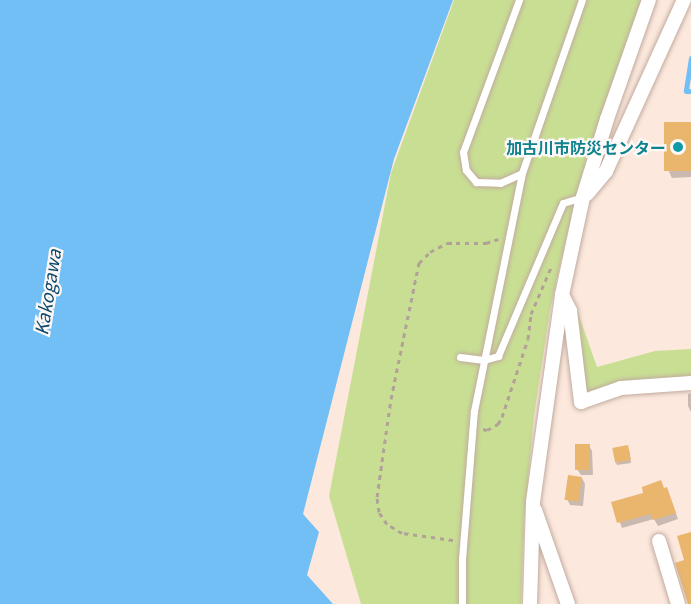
<!DOCTYPE html>
<html>
<head>
<meta charset="utf-8">
<style>
  body { margin:0 }
  #map { position:relative; width:691px; height:604px; overflow:hidden; background:#fce8dd; font-family:Georgia,"Noto Sans JP",serif }
  div>[style] { position:absolute }
  [style*='--x'] { left:calc(var(--x)*1px); top:calc(var(--y)*1px); width:calc(var(--w)*1px); rotate:calc(var(--a)*1deg) }
  .green>* { inset:0; background:#c8df93 }
  .water>* { inset:0; background:#72bff5 }
  .shadow>* { inset:0; background:#0003 }
  .stream>* { height:5px; margin:-2.5px; padding:0 2.5px; transform-origin:2.5px; border-radius:2.5px; background:#72bff5 }
  .building>* { inset:0; background:#eab66d; transform-origin:0 0 }
  .path>* { height:3px; margin-top:-1.5px; transform-origin:0; background:repeating-linear-gradient(90deg,#b1a198 0 4.5px,transparent 0 9px) }
  .roads { filter:drop-shadow(0 0 2px #c2ab9e) drop-shadow(0 0 2px #c2ab9e) }
  .service>* { height:7px; margin:-3.5px; padding:0 3.5px; transform-origin:3.5px; border-radius:3.5px; background:#fff }
  .minor>* { height:14px; margin:-7px; padding:0 7px; transform-origin:7px; border-radius:7px; background:#fff }
  .dots>* { width:16px; height:16px; translate:-50% -50%; box-sizing:border-box; border:3px solid #fef9f6; border-radius:50% }
  span { translate:-50% -50%; white-space:nowrap; text-align:center; line-height:1.15; -webkit-text-stroke:4.5px #fef9f6; paint-order:stroke }
  .culture-label { font-size:16px; color:#0d838f; font-weight:700 }
  .right { translate:-100% -50%; text-align:right }
  .water-label { font-size:18px; color:#0c496c; font-style:italic }
</style>
</head>
<body>
<div id="map">
  <div class="green">
    <div style="clip-path:polygon(454px 0,644px 0,599px 128px,567px 235px,550px 310px,534px 416px,524px 524px,521px 604px,361px 604px,329px 496px,391px 173px)"></div>
    <div style="clip-path:polygon(578px 313px,597px 367px,655px 351px,691px 349px,691px 377px,625px 382px,584px 394px,574px 314px)"></div>
  </div>
  <div class="water">
    <div style="clip-path:polygon(0 0,453px 0,394px 159px,303px 514px,319px 532px,307px 575px,333px 604px,0 604px)"></div>
  </div>
  <div class="shadow">
    <div style="clip-path:polygon(691px 123px,691px 177px,672px 178px,669px 172px)"></div>
    <div style="clip-path:polygon(691px 393px,691px 412px,688px 406px,688px 394px)"></div>
    <div style="clip-path:polygon(589px 445px,592px 451px,593px 475px,581px 475px,577px 469px)"></div>
    <div style="clip-path:polygon(629px 449px,631px 463px,617px 465px,616px 463px)"></div>
    <div style="clip-path:polygon(582px 478px,585px 484px,583px 506px,570px 505px,567px 499px)"></div>
    <div style="clip-path:polygon(667px 489px,678px 519px,658px 526px,654px 519px,622px 528px,613px 503px)"></div>
  </div>
  <div class="stream">
    <div style="--x:691;--y:58;--w:33;--a:99"></div>
    <div style="--x:686;--y:91;--w:5;--a:0"></div>
  </div>
  <div class="building">
    <div style="left:691px;top:122px;width:49px;height:27px;rotate:90deg"></div>
    <div style="left:575px;top:444px;width:15px;height:26px"></div>
    <div style="left:628px;top:445px;width:15px;height:16px;rotate:79deg"></div>
    <div style="left:568px;top:475px;width:14px;height:25px;rotate:8deg"></div>
    <div style="clip-path:polygon(661px 480px,664px 488px,667px 487px,676px 513px,653px 520px,651px 514px,617px 523px,611px 502px,643px 493px,642px 487px)"></div>
    <div style="clip-path:polygon(691px 532px,691px 604px,688px 604px,675px 563px,684px 560px,677px 536px)"></div>
  </div>
  <div class="path">
    <div style="--x:483;--y:429;--w:4;--a:14"></div>
    <div style="--x:487;--y:430;--w:13;--a:-29"></div>
    <div style="--x:498;--y:424;--w:8;--a:-60"></div>
    <div style="--x:502;--y:417;--w:82;--a:-71.6"></div>
    <div style="--x:528;--y:339;--w:25;--a:-83"></div>
    <div style="--x:531;--y:314;--w:53;--a:-66.8"></div>
    <div style="--x:453;--y:540;--w:51;--a:-172.2"></div>
    <div style="--x:402;--y:533;--w:17;--a:-149"></div>
    <div style="--x:387;--y:524;--w:14;--a:-124"></div>
    <div style="--x:379;--y:512;--w:15;--a:-98"></div>
    <div style="--x:377;--y:497;--w:99;--a:-81.9"></div>
    <div style="--x:391;--y:399;--w:139;--a:-78.4"></div>
    <div style="--x:419;--y:263;--w:16;--a:-45"></div>
    <div style="--x:430;--y:252;--w:19;--a:-28"></div>
    <div style="--x:447;--y:243;--w:39;--a:0"></div>
    <div style="--x:486;--y:243;--w:13;--a:-18"></div>
  </div>
  <div class="roads">
    <div class="service">
      <div style="--x:519;--y:0;--w:162;--a:110.2"></div>
      <div style="--x:463;--y:152;--w:18;--a:81"></div>
      <div style="--x:466;--y:170;--w:16;--a:50"></div>
      <div style="--x:476;--y:182;--w:24;--a:2"></div>
      <div style="--x:500;--y:183;--w:24;--a:-24"></div>
      <div style="--x:460;--y:357;--w:24;--a:7"></div>
      <div style="--x:484;--y:360;--w:15;--a:-16"></div>
      <div style="--x:498;--y:356;--w:166;--a:-67"></div>
      <div style="--x:563;--y:203;--w:21;--a:-17"></div>
      <div style="--x:462;--y:604;--w:45;--a:-90"></div>
      <div style="--x:462;--y:559;--w:148;--a:-85.4"></div>
      <div style="--x:474;--y:411;--w:243;--a:-78.6"></div>
      <div style="--x:522;--y:173;--w:183;--a:-70.9"></div>
    </div>
    <div class="minor">
      <div style="--x:587;--y:194;--w:30;--a:-50"></div>
      <div style="--x:606;--y:171;--w:188;--a:-65.5"></div>
      <div style="--x:562;--y:295;--w:18;--a:63"></div>
      <div style="--x:570;--y:311;--w:92;--a:83.1"></div>
      <div style="--x:581;--y:402;--w:42;--a:-19.3"></div>
      <div style="--x:621;--y:388;--w:70;--a:-4.1"></div>
      <div style="--x:535;--y:510;--w:100;--a:70.7"></div>
      <div style="--x:659;--y:541;--w:66;--a:73.2"></div>
      <div style="--x:530;--y:604;--w:102;--a:-88.3"></div>
      <div style="--x:533;--y:502;--w:209;--a:-82"></div>
      <div style="--x:562;--y:295;--w:100;--a:-77.9"></div>
      <div style="--x:583;--y:197;--w:82;--a:-72.9"></div>
      <div style="--x:607;--y:119;--w:126;--a:-70.6"></div>
    </div>
  </div>
  <div class="dots">
    <div style="left:678px;top:147px;background:#0f9aa8"></div>
  </div>
  <div class="culture-label">
    <span class="right" style="left:666px;top:147px">加古川市防災センター</span>
  </div>
  <div class="water-label">
    <span style="left:47px;top:292px;rotate:-81deg">Kakogawa</span>
  </div>
</div>
</body>
</html>
